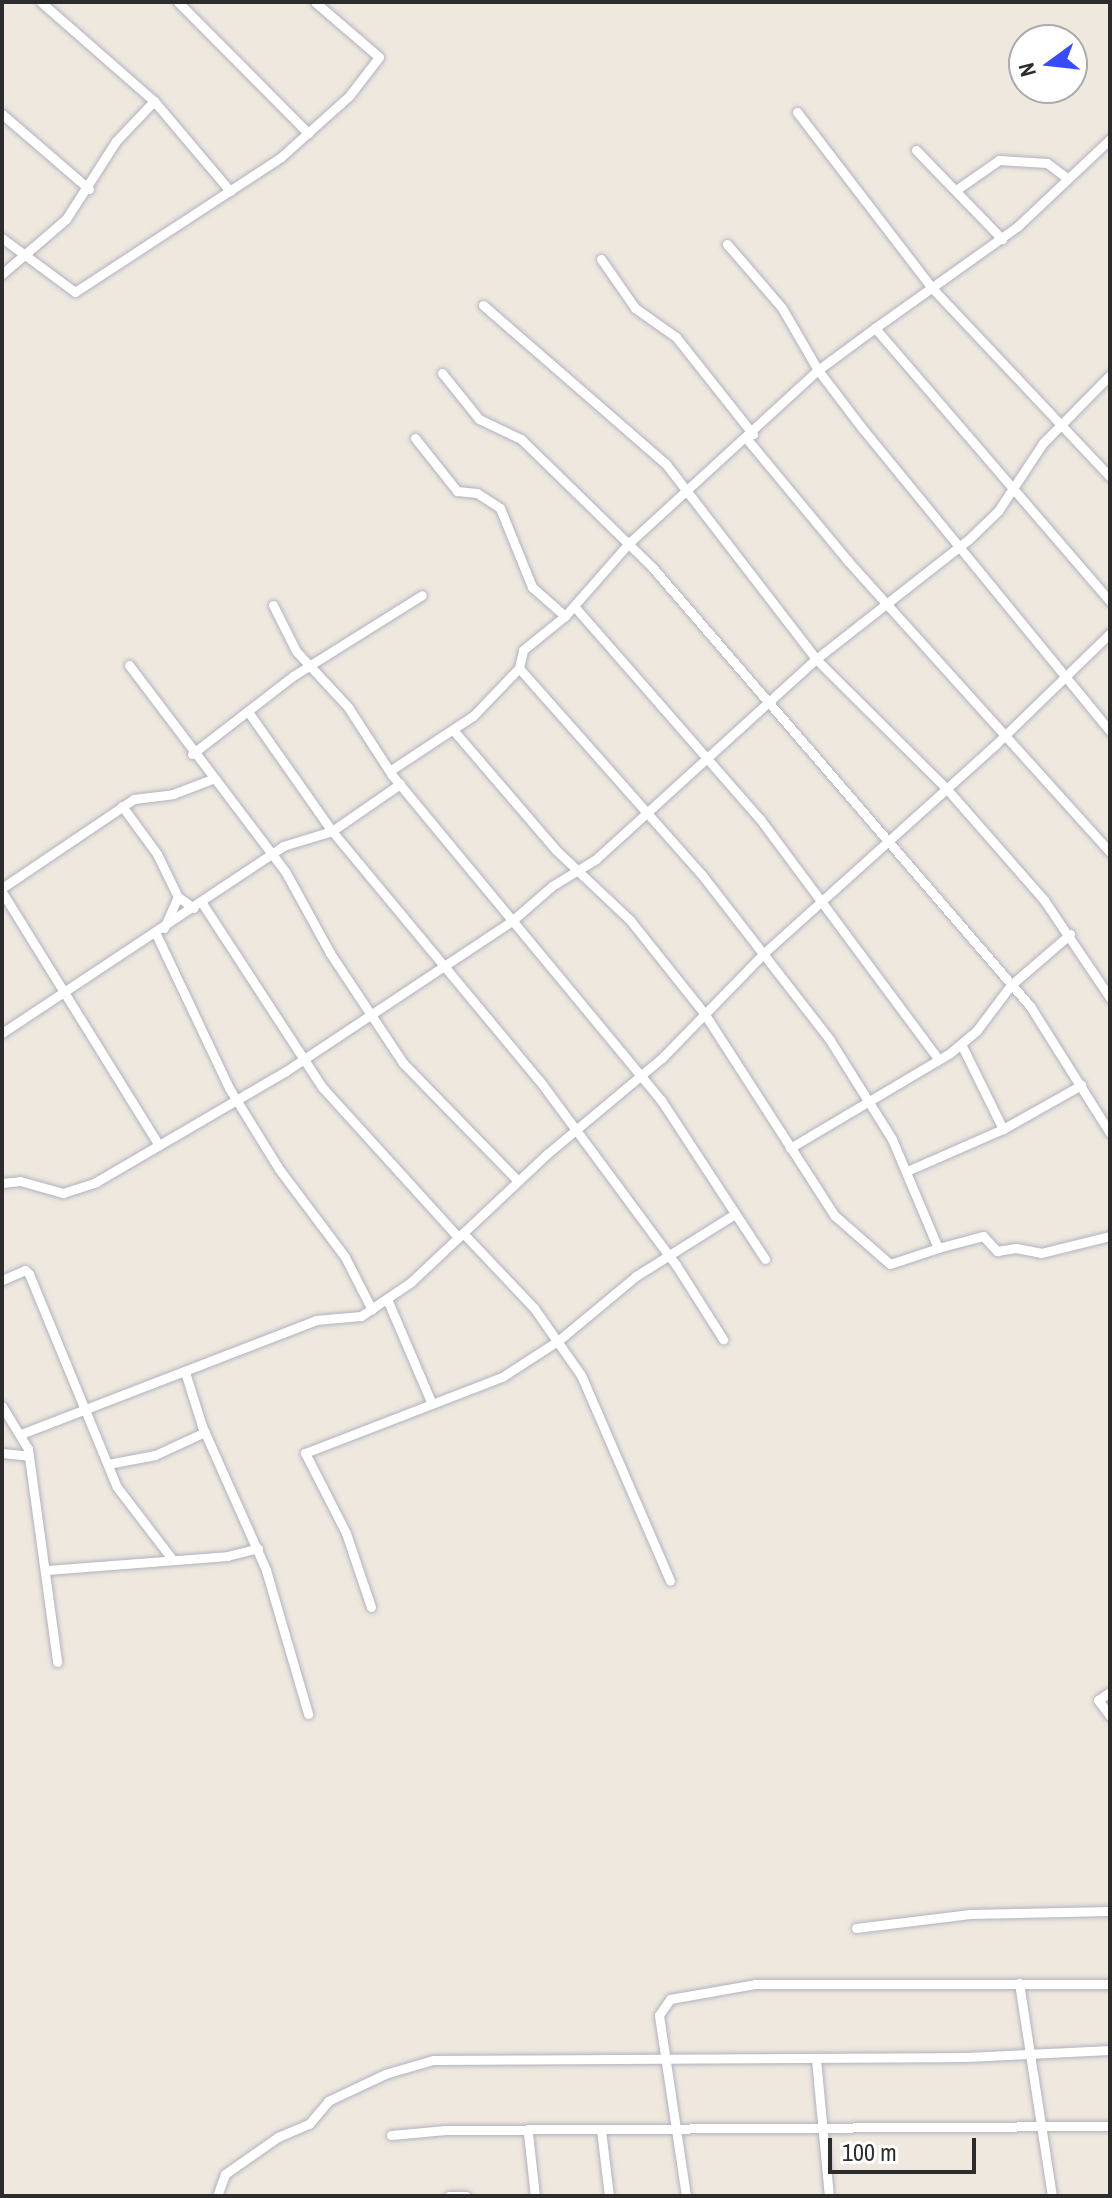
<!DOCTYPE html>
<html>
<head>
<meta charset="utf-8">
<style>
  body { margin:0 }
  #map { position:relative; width:1112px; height:2198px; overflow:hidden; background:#eee8de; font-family:"Archivo Narrow",sans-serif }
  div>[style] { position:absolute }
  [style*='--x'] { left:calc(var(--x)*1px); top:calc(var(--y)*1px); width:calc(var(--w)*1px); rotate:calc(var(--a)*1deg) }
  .roads { filter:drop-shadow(0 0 2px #b2b2c0) drop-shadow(0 0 2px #b2b2c0) }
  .minor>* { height:9px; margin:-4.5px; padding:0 4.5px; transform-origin:4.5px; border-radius:4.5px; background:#fff }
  span { translate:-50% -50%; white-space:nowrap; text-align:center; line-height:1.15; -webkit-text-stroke:6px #fff; paint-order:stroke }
  .frame { position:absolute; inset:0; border:4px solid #2c2c2c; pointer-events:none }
  .north { position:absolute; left:1008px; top:24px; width:80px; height:80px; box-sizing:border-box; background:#fff; border:2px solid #ababab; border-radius:50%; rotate:255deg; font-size:22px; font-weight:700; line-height:32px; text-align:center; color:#2c2c2c }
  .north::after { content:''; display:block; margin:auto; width:28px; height:36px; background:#394bff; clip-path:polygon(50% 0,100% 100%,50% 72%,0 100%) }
  .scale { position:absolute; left:828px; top:2138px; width:148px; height:36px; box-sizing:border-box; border:4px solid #2c2c2c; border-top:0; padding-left:10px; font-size:24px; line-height:28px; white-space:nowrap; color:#2c2c2c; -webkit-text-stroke:6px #fff; paint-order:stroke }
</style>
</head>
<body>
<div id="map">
  <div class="roads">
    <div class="minor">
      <div style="--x:41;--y:2;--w:150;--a:41.2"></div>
      <div style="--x:154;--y:101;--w:118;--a:49.8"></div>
      <div style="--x:178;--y:2;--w:185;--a:45.2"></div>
      <div style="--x:797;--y:112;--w:223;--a:52.5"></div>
      <div style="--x:933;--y:289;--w:258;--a:46.7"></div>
      <div style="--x:2;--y:114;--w:115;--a:40.8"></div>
      <div style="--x:916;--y:150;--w:124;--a:46"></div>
      <div style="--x:956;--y:190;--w:52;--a:-34.9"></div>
      <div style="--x:999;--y:160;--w:48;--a:3.6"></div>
      <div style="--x:1047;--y:163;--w:26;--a:37"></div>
      <div style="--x:2;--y:238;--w:91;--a:36.5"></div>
      <div style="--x:75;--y:292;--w:246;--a:-33.2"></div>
      <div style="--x:281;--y:157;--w:91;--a:-41.9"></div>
      <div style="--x:349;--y:96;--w:49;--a:-52.4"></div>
      <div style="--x:379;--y:57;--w:84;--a:-139.3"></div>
      <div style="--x:727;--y:244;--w:84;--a:49.3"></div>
      <div style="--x:782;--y:308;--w:72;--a:59.9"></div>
      <div style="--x:818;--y:370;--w:73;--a:52.8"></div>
      <div style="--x:862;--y:428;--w:392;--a:50.7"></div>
      <div style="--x:601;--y:259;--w:60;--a:55.2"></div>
      <div style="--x:635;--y:308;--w:50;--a:35.3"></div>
      <div style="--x:676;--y:337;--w:124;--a:51.6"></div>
      <div style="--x:2;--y:274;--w:84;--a:-40.7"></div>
      <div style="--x:66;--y:219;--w:93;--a:-57.3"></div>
      <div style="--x:116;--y:141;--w:55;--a:-46.5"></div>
      <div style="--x:483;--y:305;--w:242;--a:41"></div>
      <div style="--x:666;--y:464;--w:246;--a:52.4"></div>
      <div style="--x:816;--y:659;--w:183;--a:44.8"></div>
      <div style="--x:946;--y:788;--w:149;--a:48.8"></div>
      <div style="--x:1044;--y:900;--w:118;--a:56"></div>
      <div style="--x:875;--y:328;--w:176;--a:-35.5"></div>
      <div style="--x:1018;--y:226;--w:127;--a:-43.4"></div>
      <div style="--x:442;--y:373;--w:59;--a:51.2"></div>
      <div style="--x:479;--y:419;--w:47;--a:25.5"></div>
      <div style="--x:521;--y:439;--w:185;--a:44.3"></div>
      <div style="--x:653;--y:568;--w:578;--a:49.28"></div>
      <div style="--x:1030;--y:1006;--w:150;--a:57.8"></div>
      <div style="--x:415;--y:438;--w:68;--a:51.6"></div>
      <div style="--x:457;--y:491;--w:20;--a:6"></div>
      <div style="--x:477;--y:493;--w:27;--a:33"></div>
      <div style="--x:500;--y:508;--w:85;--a:67.9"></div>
      <div style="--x:532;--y:587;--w:44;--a:41.3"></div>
      <div style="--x:747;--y:439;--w:158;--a:50.4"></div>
      <div style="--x:848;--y:561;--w:392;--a:48"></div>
      <div style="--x:273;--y:605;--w:51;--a:63.4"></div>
      <div style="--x:296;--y:651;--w:76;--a:47.1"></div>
      <div style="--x:348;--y:707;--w:81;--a:57.1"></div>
      <div style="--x:392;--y:775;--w:422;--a:50.4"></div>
      <div style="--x:661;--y:1100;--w:190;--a:56.8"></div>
      <div style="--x:574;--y:606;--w:283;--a:48.9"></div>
      <div style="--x:760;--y:819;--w:299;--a:53.4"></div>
      <div style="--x:129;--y:665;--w:258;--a:52.9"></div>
      <div style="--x:285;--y:871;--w:94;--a:61.2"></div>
      <div style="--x:330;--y:953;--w:132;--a:56.4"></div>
      <div style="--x:403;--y:1063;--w:165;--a:45.7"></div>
      <div style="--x:249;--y:713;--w:144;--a:54.9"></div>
      <div style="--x:332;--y:831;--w:324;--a:50.3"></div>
      <div style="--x:539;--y:1080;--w:230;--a:53.5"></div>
      <div style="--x:676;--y:1265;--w:88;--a:57.6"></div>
      <div style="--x:454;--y:731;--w:157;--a:49.4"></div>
      <div style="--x:556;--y:850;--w:102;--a:43.4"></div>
      <div style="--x:630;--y:920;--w:119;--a:51.5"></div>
      <div style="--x:704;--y:1013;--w:240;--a:57.2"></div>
      <div style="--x:834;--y:1215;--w:74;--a:41.2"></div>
      <div style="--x:890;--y:1264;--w:51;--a:-18.4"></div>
      <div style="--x:938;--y:1248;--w:118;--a:-112.9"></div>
      <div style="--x:892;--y:1139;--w:117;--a:-122.1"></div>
      <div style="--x:830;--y:1040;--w:209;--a:-127.8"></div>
      <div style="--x:702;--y:875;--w:276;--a:-131.5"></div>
      <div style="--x:192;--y:754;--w:128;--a:-37.7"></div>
      <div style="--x:293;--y:676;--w:152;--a:-32.1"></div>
      <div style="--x:391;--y:770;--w:98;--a:-33.4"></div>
      <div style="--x:473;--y:716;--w:66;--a:-46.2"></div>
      <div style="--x:519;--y:668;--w:18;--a:-77"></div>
      <div style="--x:523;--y:650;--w:54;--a:-39"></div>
      <div style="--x:565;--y:616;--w:97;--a:-48.8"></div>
      <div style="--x:629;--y:543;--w:256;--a:-42.5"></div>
      <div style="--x:818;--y:370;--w:71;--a:-36.4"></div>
      <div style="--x:875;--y:328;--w:360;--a:49.3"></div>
      <div style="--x:122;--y:806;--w:59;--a:53.9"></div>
      <div style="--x:157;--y:854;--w:48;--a:64"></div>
      <div style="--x:178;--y:897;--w:19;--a:35"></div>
      <div style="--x:2;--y:888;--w:159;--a:-34"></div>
      <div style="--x:134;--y:799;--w:39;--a:-7"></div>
      <div style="--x:173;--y:794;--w:42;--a:-21"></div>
      <div style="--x:2;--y:892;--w:298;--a:58.2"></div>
      <div style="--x:202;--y:903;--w:220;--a:56.9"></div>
      <div style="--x:322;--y:1087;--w:202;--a:47.8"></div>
      <div style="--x:164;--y:928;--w:34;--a:-66"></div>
      <div style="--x:156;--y:934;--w:170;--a:64.6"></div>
      <div style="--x:229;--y:1088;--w:95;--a:58.3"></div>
      <div style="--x:279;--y:1169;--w:110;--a:53.1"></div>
      <div style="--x:345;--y:1257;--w:59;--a:63"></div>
      <div style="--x:2;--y:1033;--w:338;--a:-33.6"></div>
      <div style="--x:283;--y:846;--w:51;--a:-17"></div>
      <div style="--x:332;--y:831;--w:83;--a:-34.7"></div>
      <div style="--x:961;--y:1044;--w:95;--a:63.7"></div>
      <div style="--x:790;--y:1148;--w:186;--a:-30.7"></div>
      <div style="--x:950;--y:1053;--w:35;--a:-40"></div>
      <div style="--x:977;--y:1030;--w:56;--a:-52.9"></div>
      <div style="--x:1011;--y:985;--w:78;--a:-40.8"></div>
      <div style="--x:907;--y:1171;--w:105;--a:-23.6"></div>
      <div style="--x:1003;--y:1129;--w:90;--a:-29.4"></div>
      <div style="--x:2;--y:1183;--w:18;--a:-6"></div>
      <div style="--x:20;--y:1181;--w:45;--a:15.6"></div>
      <div style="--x:63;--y:1193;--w:35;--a:-18"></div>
      <div style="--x:96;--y:1182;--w:220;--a:-30.3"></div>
      <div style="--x:286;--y:1071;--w:273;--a:-33.6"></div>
      <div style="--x:513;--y:920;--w:52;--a:-41.1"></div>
      <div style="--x:552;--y:886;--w:52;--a:-31.5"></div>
      <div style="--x:596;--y:859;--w:297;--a:-42.3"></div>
      <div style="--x:816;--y:659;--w:193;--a:-38.1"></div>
      <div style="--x:968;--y:540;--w:42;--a:-44"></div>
      <div style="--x:998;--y:511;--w:82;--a:-56.5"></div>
      <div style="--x:1043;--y:443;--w:95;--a:-45.4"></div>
      <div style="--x:463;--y:1233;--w:103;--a:46.6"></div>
      <div style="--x:534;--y:1308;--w:82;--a:55"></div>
      <div style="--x:581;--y:1375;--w:224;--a:66.6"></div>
      <div style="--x:938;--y:1248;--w:47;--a:-14.9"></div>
      <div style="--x:983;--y:1236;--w:21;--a:47"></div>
      <div style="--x:997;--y:1251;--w:19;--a:-9"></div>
      <div style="--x:1016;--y:1248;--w:25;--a:11"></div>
      <div style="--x:1041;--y:1253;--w:71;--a:-13.8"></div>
      <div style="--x:2;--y:1280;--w:25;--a:-23"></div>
      <div style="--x:25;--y:1270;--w:6;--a:45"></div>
      <div style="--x:29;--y:1274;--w:230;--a:67.6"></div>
      <div style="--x:117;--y:1487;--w:91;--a:52.6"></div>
      <div style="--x:387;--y:1299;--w:114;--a:66.8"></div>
      <div style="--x:185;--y:1372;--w:57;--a:72.5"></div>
      <div style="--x:202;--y:1426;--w:158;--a:66"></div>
      <div style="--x:266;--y:1570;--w:150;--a:73.7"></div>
      <div style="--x:2;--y:1406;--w:50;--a:58.8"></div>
      <div style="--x:28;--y:1449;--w:215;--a:82.2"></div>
      <div style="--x:21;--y:1434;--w:316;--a:-21.1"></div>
      <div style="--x:316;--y:1320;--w:45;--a:-5.1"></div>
      <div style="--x:361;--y:1316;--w:60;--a:-34.2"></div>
      <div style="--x:411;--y:1282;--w:187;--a:-43.3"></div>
      <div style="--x:547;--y:1154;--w:150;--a:-39.9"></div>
      <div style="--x:662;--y:1058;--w:146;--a:-45.8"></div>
      <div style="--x:764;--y:953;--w:311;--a:-42"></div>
      <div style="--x:995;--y:745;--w:161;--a:-44.2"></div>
      <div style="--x:2;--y:1453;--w:27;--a:6"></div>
      <div style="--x:108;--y:1464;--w:48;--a:-10.8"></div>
      <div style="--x:155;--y:1455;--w:55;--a:-24.7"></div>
      <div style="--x:47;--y:1570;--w:181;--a:-4.4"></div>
      <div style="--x:227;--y:1556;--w:32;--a:-14"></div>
      <div style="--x:371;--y:1607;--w:78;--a:-108.7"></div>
      <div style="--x:346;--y:1533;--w:90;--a:-117.1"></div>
      <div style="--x:305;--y:1453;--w:211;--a:-21.1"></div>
      <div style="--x:502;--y:1377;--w:68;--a:-33"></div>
      <div style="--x:559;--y:1340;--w:100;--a:-39.7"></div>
      <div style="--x:636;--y:1276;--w:117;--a:-32.1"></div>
      <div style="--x:1110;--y:1692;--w:14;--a:146"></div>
      <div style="--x:1098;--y:1700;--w:20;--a:53"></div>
      <div style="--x:856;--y:1928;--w:115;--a:-7"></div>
      <div style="--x:970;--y:1914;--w:140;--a:-1.2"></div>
      <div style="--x:1019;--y:1983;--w:216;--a:81.2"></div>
      <div style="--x:816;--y:2059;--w:138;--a:84.6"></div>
      <div style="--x:601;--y:2130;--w:66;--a:83.1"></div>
      <div style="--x:528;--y:2133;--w:63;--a:83.7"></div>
      <div style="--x:391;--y:2135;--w:55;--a:-5.2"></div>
      <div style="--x:446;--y:2130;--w:664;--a:-0.35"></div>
      <div style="--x:217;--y:2196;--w:23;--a:-70"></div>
      <div style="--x:225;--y:2174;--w:65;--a:-34.9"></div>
      <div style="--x:278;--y:2137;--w:34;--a:-23"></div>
      <div style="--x:309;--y:2124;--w:30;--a:-50"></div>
      <div style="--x:328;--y:2101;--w:63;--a:-25.3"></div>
      <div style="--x:385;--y:2074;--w:50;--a:-16.3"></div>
      <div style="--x:433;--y:2060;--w:533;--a:-0.32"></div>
      <div style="--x:966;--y:2057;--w:144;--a:-2.8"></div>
      <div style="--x:449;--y:2196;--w:17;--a:0"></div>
      <div style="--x:686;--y:2196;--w:183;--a:-98.5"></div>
      <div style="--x:659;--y:2015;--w:19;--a:-55"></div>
      <div style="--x:670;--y:1999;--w:86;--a:-10"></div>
      <div style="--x:755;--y:1984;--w:355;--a:0"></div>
    </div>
  </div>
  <div class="frame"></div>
  <div class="north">N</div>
  <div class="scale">100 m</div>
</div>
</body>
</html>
